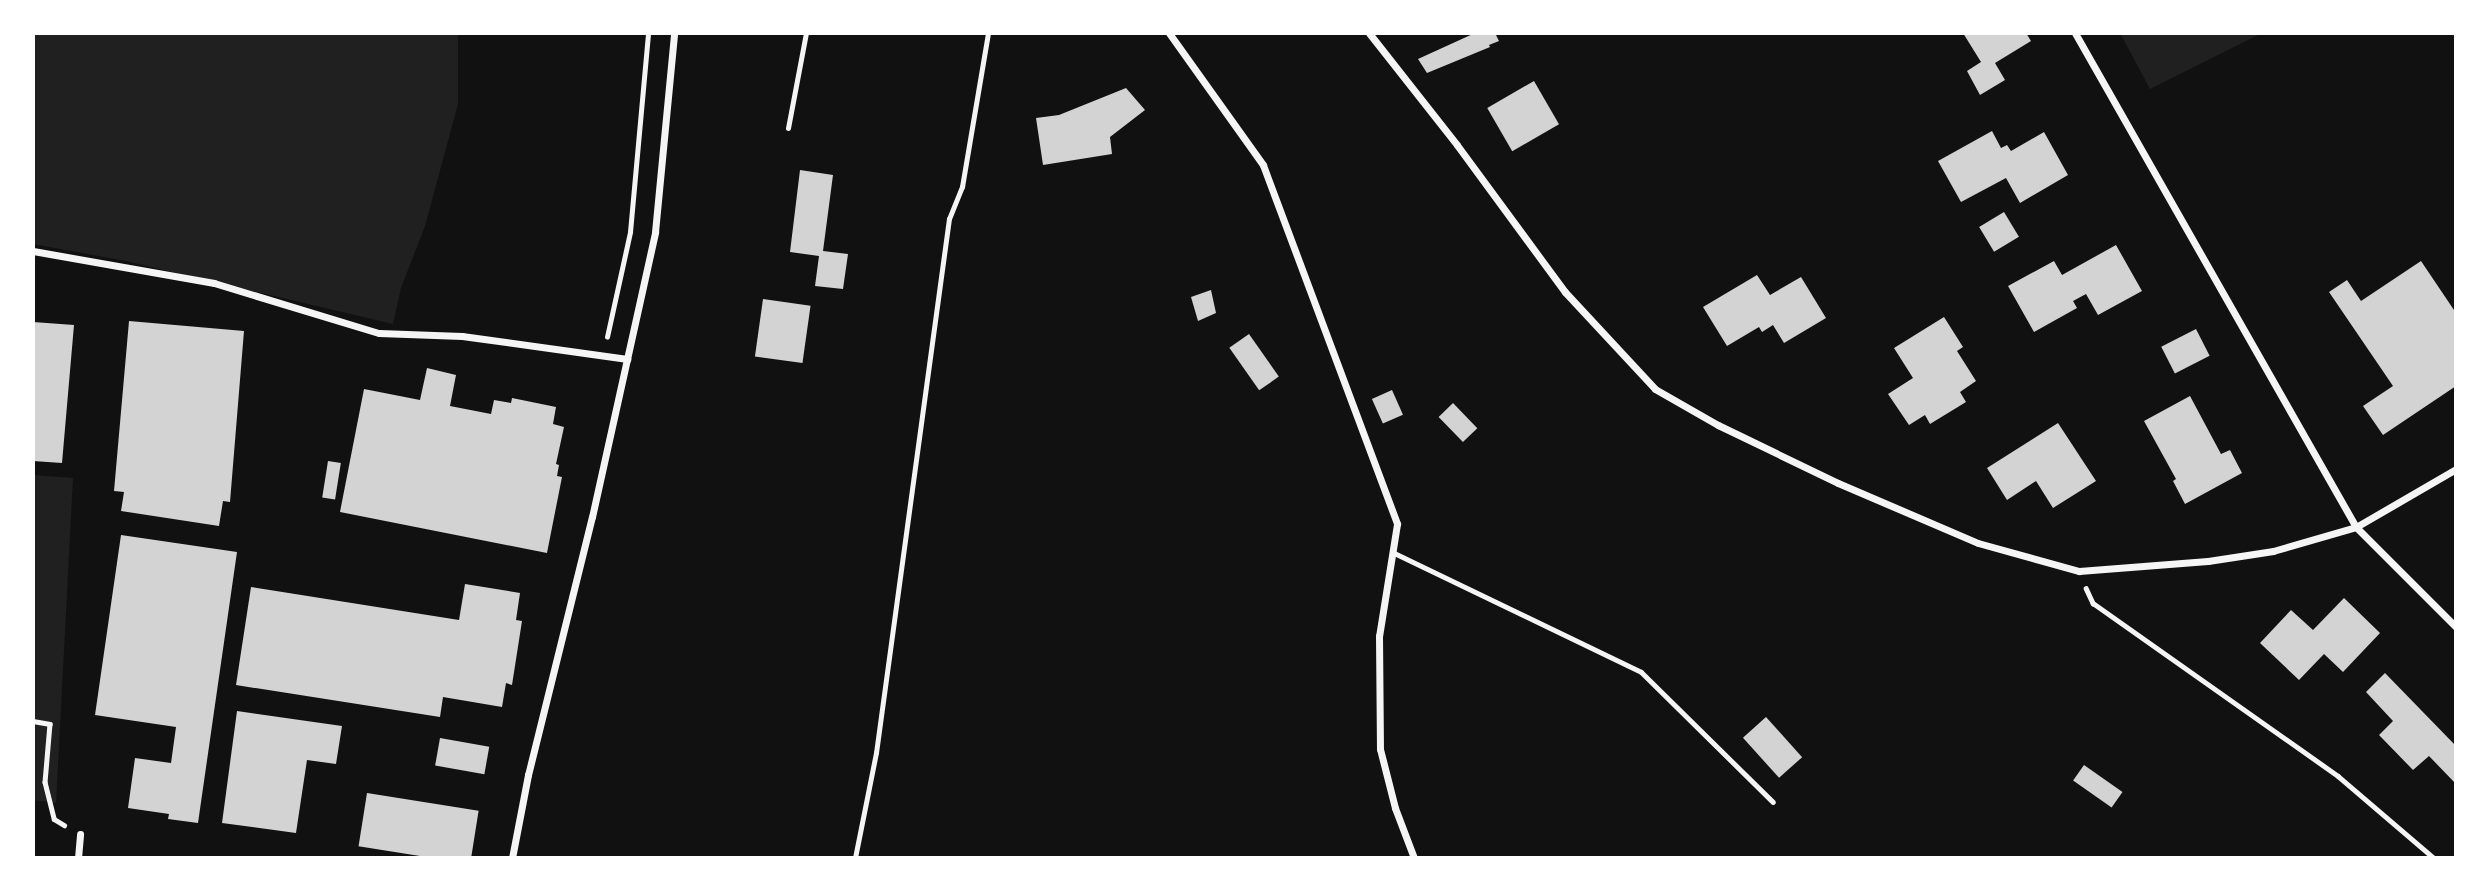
<!DOCTYPE html>
<html>
<head>
<meta charset="utf-8">
<style>
  body { margin:0 }
  #map { position:relative; width:2489px; height:891px; overflow:hidden; background:#111; font-family:Jost,sans-serif }
  div>[style] { position:absolute }
  [style*='--x'] { left:calc(var(--x)*1px); top:calc(var(--y)*1px); width:calc(var(--w)*1px); rotate:calc(var(--a)*1deg) }
  .green>* { inset:0; background:#202020 }
  .building>* { inset:0; background:#d3d3d3; transform-origin:0 0 }
  .path>* { height:4.5px; margin:-2.25px; padding:0 2.25px; transform-origin:2.25px; border-radius:2.25px; background:#f5f5f5 }
  .service>* { height:5px; margin:-2.5px; padding:0 2.5px; transform-origin:2.5px; border-radius:2.5px; background:#f5f5f5 }
  .minor>* { height:7px; margin:-3.5px; padding:0 3.5px; transform-origin:3.5px; border-radius:3.5px; background:#f5f5f5 }
  span { translate:-50% -50%; white-space:nowrap; text-align:center; line-height:1.15; -webkit-text-stroke:5px #fff; paint-order:stroke }
  .frame { position:absolute; inset:0; border:35px solid #fff; pointer-events:none }
</style>
</head>
<body>
<div id="map">
  <div class="green">
    <div style="clip-path:polygon(33px 33px,458px 33px,458px 104px,425px 226px,401px 288px,393px 324px,126px 261px,33px 244px)"></div>
    <div style="clip-path:polygon(2120px 33px,2262px 33px,2150px 89px)"></div>
    <div style="clip-path:polygon(33px 475px,73px 478px,56px 803px,33px 800px)"></div>
  </div>
  <div class="building">
    <div style="clip-path:polygon(1475px 33px,1501px 33px,1496px 35px,1499px 41px,1489px 45px,1490px 47px,1427px 73px,1418px 59px)"></div>
    <div style="clip-path:polygon(1963px 33px,2026px 33px,2031px 41px,1995px 63px,2005px 80px,1980px 95px,1967px 71px,1981px 62px)"></div>
    <div style="left:1534px;top:81px;width:50px;height:54px;rotate:60deg"></div>
    <div style="clip-path:polygon(1126px 88px,1145px 110px,1110px 137px,1112px 154px,1043px 165px,1036px 118px,1059px 115px)"></div>
    <div style="clip-path:polygon(1992px 131px,2001px 148px,2007px 145px,2011px 151px,2044px 132px,2068px 175px,2020px 203px,2006px 178px,1961px 202px,1938px 161px)"></div>
    <div style="clip-path:polygon(800px 170px,833px 175px,823px 251px,848px 254px,843px 289px,815px 286px,819px 256px,790px 252px)"></div>
    <div style="left:2004px;top:212px;width:29px;height:29px;rotate:59deg"></div>
    <div style="clip-path:polygon(2116px 245px,2142px 291px,2098px 315px,2086px 294px,2073px 301px,2077px 308px,2034px 332px,2008px 286px,2054px 261px,2062px 275px)"></div>
    <div style="clip-path:polygon(2421px 261px,2456px 313px,2456px 386px,2383px 435px,2363px 406px,2393px 386px,2329px 292px,2347px 280px,2361px 301px)"></div>
    <div style="clip-path:polygon(1757px 275px,1770px 295px,1801px 277px,1826px 318px,1784px 343px,1773px 325px,1762px 332px,1759px 327px,1727px 346px,1703px 307px)"></div>
    <div style="clip-path:polygon(1211px 290px,1216px 313px,1198px 321px,1191px 297px)"></div>
    <div style="left:763px;top:299px;width:48px;height:58px;rotate:8deg"></div>
    <div style="clip-path:polygon(1944px 317px,1963px 347px,1957px 351px,1976px 381px,1960px 392px,1966px 402px,1930px 424px,1925px 415px,1909px 425px,1888px 394px,1913px 378px,1894px 348px)"></div>
    <div style="clip-path:polygon(129px 321px,244px 331px,230px 502px,223px 501px,219px 526px,121px 511px,124px 492px,114px 491px)"></div>
    <div style="clip-path:polygon(33px 322px,74px 325px,62px 463px,33px 461px)"></div>
    <div style="left:2196px;top:329px;width:30px;height:39px;rotate:63deg"></div>
    <div style="left:1249px;top:334px;width:52px;height:24px;rotate:55deg"></div>
    <div style="clip-path:polygon(427px 368px,456px 375px,450px 406px,491px 414px,494px 400px,511px 403px,512px 398px,556px 407px,553px 424px,564px 427px,556px 464px,559px 465px,557px 476px,562px 477px,547px 553px,340px 512px,364px 389px,420px 400px)"></div>
    <div style="left:1392px;top:390px;width:27px;height:22px;rotate:66deg"></div>
    <div style="clip-path:polygon(2190px 396px,2221px 454px,2230px 450px,2242px 473px,2185px 504px,2173px 481px,2176px 479px,2144px 421px)"></div>
    <div style="left:1453px;top:403px;width:35px;height:20px;rotate:46deg"></div>
    <div style="clip-path:polygon(2058px 423px,2096px 481px,2053px 508px,2036px 481px,2007px 500px,1987px 468px)"></div>
    <div style="left:328px;top:461px;width:13px;height:37px;rotate:9deg"></div>
    <div style="clip-path:polygon(121px 535px,237px 552px,198px 823px,168px 819px,169px 814px,128px 808px,135px 758px,171px 763px,176px 727px,95px 715px)"></div>
    <div style="clip-path:polygon(465px 584px,520px 593px,516px 620px,522px 621px,512px 685px,506px 683px,502px 707px,443px 697px,440px 717px,236px 685px,251px 587px,459px 620px)"></div>
    <div style="clip-path:polygon(2344px 598px,2380px 633px,2343px 672px,2324px 654px,2299px 680px,2260px 643px,2291px 610px,2313px 630px)"></div>
    <div style="clip-path:polygon(2385px 673px,2456px 746px,2456px 784px,2429px 756px,2413px 770px,2379px 735px,2393px 721px,2366px 692px)"></div>
    <div style="clip-path:polygon(237px 711px,342px 726px,336px 764px,307px 760px,296px 833px,222px 823px)"></div>
    <div style="left:1766px;top:717px;width:54px;height:31px;rotate:48deg"></div>
    <div style="left:440px;top:738px;width:50px;height:28px;rotate:10deg"></div>
    <div style="left:2084px;top:765px;width:47px;height:19px;rotate:35deg"></div>
    <div style="left:367px;top:793px;width:113px;height:54px;rotate:9deg"></div>
  </div>
  <div class="path">
    <div style="--x:607;--y:337;--w:107;--a:-77.6"></div>
    <div style="--x:630;--y:232;--w:200;--a:-84.8"></div>
    <div style="--x:2086;--y:588;--w:17;--a:65"></div>
    <div style="--x:2093;--y:603;--w:300;--a:35.2"></div>
    <div style="--x:2338;--y:776;--w:126;--a:40.5"></div>
    <div style="--x:33;--y:721;--w:17;--a:10"></div>
    <div style="--x:50;--y:724;--w:58;--a:94.9"></div>
    <div style="--x:45;--y:782;--w:38;--a:76"></div>
    <div style="--x:54;--y:819;--w:12;--a:31"></div>
    <div style="--x:855;--y:858;--w:107;--a:-78.7"></div>
    <div style="--x:876;--y:753;--w:539;--a:-82.22"></div>
    <div style="--x:949;--y:219;--w:35;--a:-68"></div>
    <div style="--x:962;--y:187;--w:156;--a:-80.4"></div>
  </div>
  <div class="service">
    <div style="--x:788;--y:128;--w:97;--a:-79.3"></div>
    <div style="--x:1392;--y:552;--w:276;--a:25.7"></div>
    <div style="--x:1641;--y:672;--w:185;--a:44.6"></div>
  </div>
  <div class="minor">
    <div style="--x:1169;--y:33;--w:162;--a:54.5"></div>
    <div style="--x:1263;--y:165;--w:383;--a:69.5"></div>
    <div style="--x:1397;--y:524;--w:113;--a:99.1"></div>
    <div style="--x:1379;--y:636;--w:113;--a:89.5"></div>
    <div style="--x:1380;--y:749;--w:61;--a:75.7"></div>
    <div style="--x:1395;--y:808;--w:53;--a:69.2"></div>
    <div style="--x:1369;--y:33;--w:142;--a:51.8"></div>
    <div style="--x:1457;--y:145;--w:182;--a:53.7"></div>
    <div style="--x:1565;--y:292;--w:132;--a:47.1"></div>
    <div style="--x:1655;--y:389;--w:73;--a:29.7"></div>
    <div style="--x:1718;--y:425;--w:133;--a:25.8"></div>
    <div style="--x:1838;--y:483;--w:152;--a:23.2"></div>
    <div style="--x:1978;--y:543;--w:105;--a:15.5"></div>
    <div style="--x:2079;--y:571;--w:129;--a:-4.4"></div>
    <div style="--x:2208;--y:561;--w:66;--a:-8.7"></div>
    <div style="--x:2273;--y:551;--w:86;--a:-16.1"></div>
    <div style="--x:2356;--y:527;--w:116;--a:-30.1"></div>
    <div style="--x:2075;--y:33;--w:568;--a:60.37"></div>
    <div style="--x:2356;--y:527;--w:141;--a:45"></div>
    <div style="--x:33;--y:251;--w:184;--a:10"></div>
    <div style="--x:214;--y:283;--w:172;--a:16.9"></div>
    <div style="--x:379;--y:333;--w:83;--a:2.1"></div>
    <div style="--x:462;--y:336;--w:167;--a:7.9"></div>
    <div style="--x:78;--y:858;--w:24;--a:-85"></div>
    <div style="--x:512;--y:858;--w:85;--a:-79.1"></div>
    <div style="--x:528;--y:775;--w:266;--a:-76.1"></div>
    <div style="--x:592;--y:517;--w:292;--a:-77.5"></div>
    <div style="--x:655;--y:232;--w:200;--a:-84.5"></div>
  </div>
  <div class="frame"></div>
</div>
</body>
</html>
